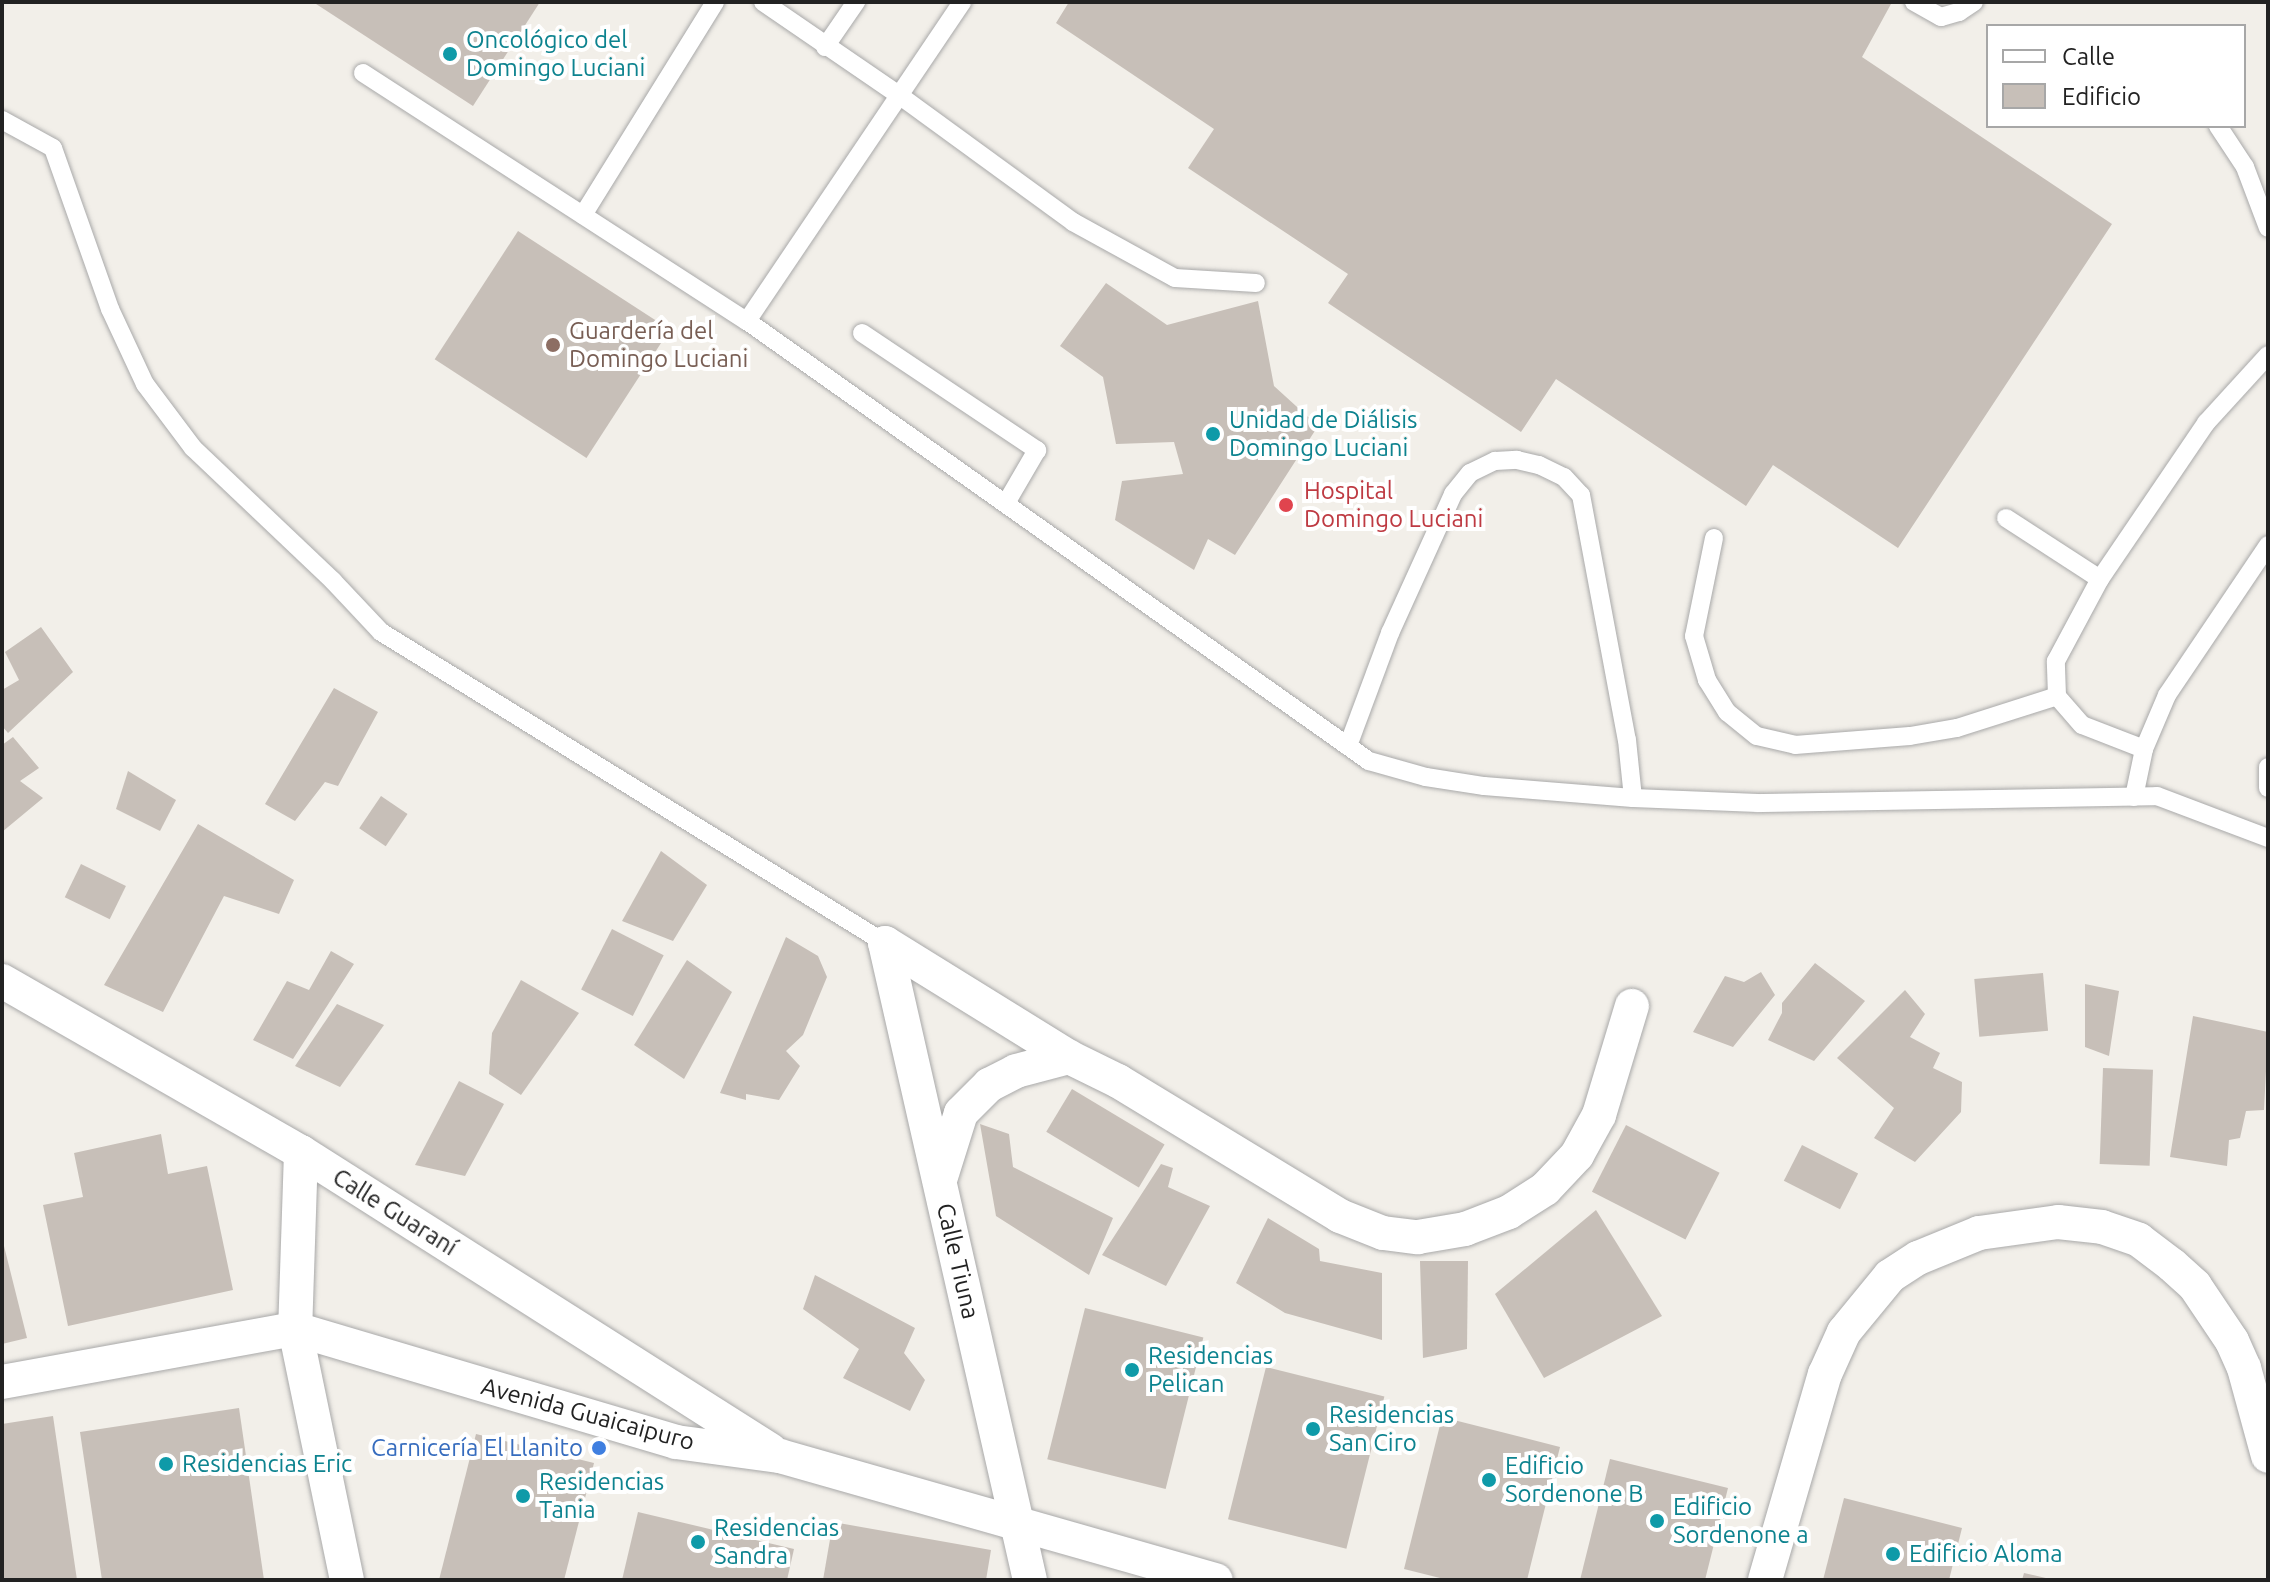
<!DOCTYPE html>
<html>
<head>
<meta charset="utf-8">
<style>
  body { margin:0 }
  #map { position:relative; width:2270px; height:1582px; overflow:hidden; background:#f2efe9; font-family:Ubuntu,sans-serif }
  div>[style] { position:absolute }
  [style*='--x'] { left:calc(var(--x)*1px); top:calc(var(--y)*1px); width:calc(var(--w)*1px); rotate:calc(var(--a)*1deg) }
  .building>* { inset:0; background:#c7bfb8; transform-origin:0 0 }
  .roads { filter:drop-shadow(0 0 2px #a9a9a9) drop-shadow(0 0 2px #a9a9a9) }
  .service>* { height:18px; margin:-9px; padding:0 9px; transform-origin:9px; border-radius:9px; background:#fff }
  .minor>* { height:34px; margin:-17px; padding:0 17px; transform-origin:17px; border-radius:17px; background:#fff }
  .dots>* { width:22px; height:22px; translate:-50% -50%; box-sizing:border-box; border:4px solid #fff; border-radius:50% }
  span { translate:-50% -50%; white-space:nowrap; text-align:center; line-height:1.15; -webkit-text-stroke:8px #fff; paint-order:stroke }
  .culture-label { font-size:24px; color:#0d838f }
  .left { translate:0 -50%; text-align:left }
  .education-label { font-size:24px; color:#785e54 }
  .health-label { font-size:24px; color:#be3a42 }
  .street-label { font-size:24px; color:#222 }
  .shop-label { font-size:24px; color:#366cbe }
  .right { translate:-100% -50%; text-align:right }
  .frame { position:absolute; inset:0; border:4px solid #222; pointer-events:none }
  .legend { position:absolute; left:1986px; top:24px; width:260px; height:104px; box-sizing:border-box; background:#fff; border:2px solid #a7a7a7; margin:0; padding:10px 14px; list-style:none; font-size:24px; color:#222 }
  .legend li { display:flex; align-items:center; gap:16px; height:40px }
  .legend b { width:40px; border:2px solid #a7a7a7 }
</style>
</head>
<body>
<div id="map">
  <div class="building">
    <div style="clip-path:polygon(313px 2px,540px 2px,473px 106px)"></div>
    <div style="clip-path:polygon(1069px 2px,1888px 2px,1891px 4px,1862px 57px,2112px 224px,1898px 548px,1773px 465px,1746px 506px,1556px 379px,1521px 432px,1328px 303px,1348px 274px,1188px 168px,1214px 129px,1056px 23px)"></div>
    <div style="left:518px;top:231px;width:181px;height:153px;rotate:33deg"></div>
    <div style="clip-path:polygon(1106px 283px,1167px 325px,1258px 301px,1274px 386px,1318px 426px,1235px 555px,1208px 539px,1194px 570px,1115px 520px,1122px 481px,1183px 474px,1174px 442px,1116px 444px,1103px 377px,1060px 346px)"></div>
    <div style="clip-path:polygon(41px 627px,73px 672px,8px 733px,2px 726px,2px 690px,19px 680px,5px 652px)"></div>
    <div style="clip-path:polygon(334px 688px,378px 712px,338px 786px,325px 782px,295px 821px,265px 804px)"></div>
    <div style="clip-path:polygon(13px 737px,39px 768px,20px 781px,43px 798px,2px 832px,2px 745px)"></div>
    <div style="clip-path:polygon(128px 771px,176px 800px,160px 831px,116px 809px)"></div>
    <div style="left:381px;top:796px;width:32px;height:39px;rotate:34deg"></div>
    <div style="clip-path:polygon(198px 824px,294px 880px,279px 914px,224px 896px,163px 1012px,104px 985px)"></div>
    <div style="clip-path:polygon(661px 851px,707px 885px,673px 941px,622px 921px)"></div>
    <div style="left:81px;top:864px;width:50px;height:37px;rotate:26deg"></div>
    <div style="left:612px;top:929px;width:58px;height:68px;rotate:27deg"></div>
    <div style="clip-path:polygon(786px 937px,818px 956px,827px 977px,803px 1035px,786px 1051px,800px 1066px,779px 1100px,746px 1094px,746px 1100px,720px 1093px)"></div>
    <div style="clip-path:polygon(331px 951px,354px 964px,293px 1059px,253px 1040px,287px 981px,309px 990px)"></div>
    <div style="clip-path:polygon(687px 960px,732px 992px,684px 1079px,634px 1045px)"></div>
    <div style="clip-path:polygon(1815px 963px,1865px 1001px,1814px 1061px,1768px 1040px,1782px 1013px,1782px 1003px)"></div>
    <div style="clip-path:polygon(1761px 972px,1775px 995px,1733px 1047px,1693px 1032px,1725px 976px,1744px 982px)"></div>
    <div style="left:2043px;top:973px;width:58px;height:69px;rotate:85deg"></div>
    <div style="clip-path:polygon(521px 980px,579px 1013px,521px 1095px,489px 1074px,492px 1033px)"></div>
    <div style="clip-path:polygon(2085px 984px,2119px 991px,2109px 1056px,2085px 1047px)"></div>
    <div style="clip-path:polygon(1905px 990px,1925px 1014px,1910px 1037px,1940px 1053px,1933px 1068px,1962px 1082px,1961px 1112px,1915px 1162px,1874px 1138px,1894px 1108px,1837px 1058px)"></div>
    <div style="clip-path:polygon(337px 1004px,384px 1025px,340px 1087px,295px 1066px)"></div>
    <div style="clip-path:polygon(2193px 1016px,2268px 1032px,2264px 1110px,2246px 1111px,2240px 1138px,2229px 1140px,2227px 1166px,2170px 1157px)"></div>
    <div style="left:2103px;top:1068px;width:50px;height:96px;rotate:2deg"></div>
    <div style="clip-path:polygon(459px 1081px,504px 1104px,465px 1176px,415px 1165px)"></div>
    <div style="left:1072px;top:1089px;width:108px;height:50px;rotate:31deg"></div>
    <div style="clip-path:polygon(980px 1124px,1009px 1134px,1013px 1167px,1113px 1218px,1089px 1275px,996px 1216px)"></div>
    <div style="left:1626px;top:1125px;width:105px;height:75px;rotate:27deg"></div>
    <div style="clip-path:polygon(161px 1134px,168px 1174px,207px 1166px,233px 1290px,68px 1326px,43px 1205px,83px 1197px,74px 1153px)"></div>
    <div style="left:1802px;top:1145px;width:63px;height:40px;rotate:27deg"></div>
    <div style="clip-path:polygon(1161px 1164px,1173px 1168px,1168px 1187px,1210px 1206px,1166px 1286px,1102px 1255px)"></div>
    <div style="clip-path:polygon(1596px 1210px,1662px 1316px,1544px 1378px,1495px 1294px)"></div>
    <div style="clip-path:polygon(1268px 1218px,1319px 1249px,1320px 1261px,1382px 1273px,1382px 1340px,1285px 1313px,1236px 1283px)"></div>
    <div style="clip-path:polygon(2px 1238px,27px 1338px,2px 1344px)"></div>
    <div style="clip-path:polygon(1420px 1261px,1468px 1261px,1467px 1349px,1423px 1358px)"></div>
    <div style="clip-path:polygon(815px 1275px,915px 1328px,904px 1353px,925px 1380px,910px 1411px,843px 1378px,859px 1349px,803px 1309px)"></div>
    <div style="left:1085px;top:1308px;width:122px;height:156px;rotate:14deg"></div>
    <div style="left:1266px;top:1367px;width:122px;height:157px;rotate:14deg"></div>
    <div style="clip-path:polygon(239px 1408px,264px 1580px,102px 1580px,80px 1432px)"></div>
    <div style="clip-path:polygon(53px 1416px,77px 1580px,2px 1580px,2px 1424px)"></div>
    <div style="clip-path:polygon(1442px 1417px,1560px 1447px,1527px 1580px,1448px 1580px,1404px 1569px)"></div>
    <div style="clip-path:polygon(476px 1434px,594px 1463px,564px 1580px,439px 1580px)"></div>
    <div style="clip-path:polygon(1610px 1459px,1728px 1488px,1705px 1580px,1580px 1580px)"></div>
    <div style="clip-path:polygon(1844px 1498px,1962px 1528px,1949px 1580px,1823px 1580px)"></div>
    <div style="clip-path:polygon(638px 1512px,794px 1549px,787px 1580px,622px 1580px)"></div>
    <div style="clip-path:polygon(833px 1522px,991px 1550px,986px 1580px,823px 1580px)"></div>
    <div style="clip-path:polygon(2024px 1573px,2050px 1579px,2049px 1580px,2022px 1580px)"></div>
  </div>
  <div class="roads">
    <div class="service">
      <div style="--x:763;--y:2;--w:165;--a:34.4"></div>
      <div style="--x:899;--y:95;--w:215;--a:36.1"></div>
      <div style="--x:1073;--y:222;--w:116;--a:28.8"></div>
      <div style="--x:1175;--y:278;--w:81;--a:3.5"></div>
      <div style="--x:1914;--y:2;--w:31;--a:29"></div>
      <div style="--x:1941;--y:17;--w:19;--a:-16"></div>
      <div style="--x:1959;--y:12;--w:18;--a:-34"></div>
      <div style="--x:825;--y:47;--w:55;--a:-55.4"></div>
      <div style="--x:363;--y:73;--w:457;--a:32.9"></div>
      <div style="--x:747;--y:321;--w:762;--a:35.28"></div>
      <div style="--x:1369;--y:761;--w:59;--a:15.7"></div>
      <div style="--x:1426;--y:777;--w:59;--a:8.8"></div>
      <div style="--x:1484;--y:786;--w:149;--a:4.6"></div>
      <div style="--x:1633;--y:798;--w:125;--a:2.3"></div>
      <div style="--x:1758;--y:803;--w:399;--a:-1"></div>
      <div style="--x:2157;--y:796;--w:119;--a:20.7"></div>
      <div style="--x:2;--y:120;--w:58;--a:28.8"></div>
      <div style="--x:53;--y:148;--w:171;--a:70.5"></div>
      <div style="--x:110;--y:309;--w:83;--a:65"></div>
      <div style="--x:145;--y:384;--w:80;--a:53.1"></div>
      <div style="--x:193;--y:448;--w:193;--a:43.5"></div>
      <div style="--x:333;--y:581;--w:70;--a:46.7"></div>
      <div style="--x:381;--y:632;--w:592;--a:31.68"></div>
      <div style="--x:2218;--y:126;--w:49;--a:56.6"></div>
      <div style="--x:2245;--y:167;--w:65;--a:69.3"></div>
      <div style="--x:583;--y:215;--w:251;--a:-58.2"></div>
      <div style="--x:747;--y:321;--w:385;--a:-56"></div>
      <div style="--x:862;--y:333;--w:211;--a:33.8"></div>
      <div style="--x:1037;--y:450;--w:61;--a:120.3"></div>
      <div style="--x:2006;--y:518;--w:112;--a:33"></div>
      <div style="--x:1714;--y:538;--w:100;--a:101.5"></div>
      <div style="--x:1694;--y:636;--w:46;--a:73.5"></div>
      <div style="--x:1707;--y:680;--w:38;--a:58"></div>
      <div style="--x:1727;--y:712;--w:38;--a:39"></div>
      <div style="--x:1757;--y:736;--w:39;--a:13"></div>
      <div style="--x:1795;--y:745;--w:115;--a:-4.5"></div>
      <div style="--x:1910;--y:736;--w:48;--a:-9.7"></div>
      <div style="--x:1957;--y:728;--w:105;--a:-17.7"></div>
      <div style="--x:1348;--y:746;--w:121;--a:-69.6"></div>
      <div style="--x:1390;--y:633;--w:153;--a:-65.6"></div>
      <div style="--x:1453;--y:494;--w:27;--a:-51"></div>
      <div style="--x:1470;--y:473;--w:28;--a:-26"></div>
      <div style="--x:1495;--y:461;--w:22;--a:-3"></div>
      <div style="--x:1517;--y:460;--w:23;--a:13"></div>
      <div style="--x:1539;--y:465;--w:28;--a:26"></div>
      <div style="--x:1564;--y:477;--w:25;--a:47"></div>
      <div style="--x:1581;--y:495;--w:249;--a:79.4"></div>
      <div style="--x:1627;--y:740;--w:58;--a:84.1"></div>
      <div style="--x:2144;--y:749;--w:66;--a:-158.8"></div>
      <div style="--x:2082;--y:725;--w:38;--a:-131"></div>
      <div style="--x:2057;--y:696;--w:35;--a:-92"></div>
      <div style="--x:2056;--y:661;--w:93;--a:-61.8"></div>
      <div style="--x:2100;--y:579;--w:189;--a:-55.8"></div>
      <div style="--x:2206;--y:423;--w:92;--a:-47.6"></div>
      <div style="--x:2268;--y:767;--w:21;--a:90"></div>
      <div style="--x:2134;--y:797;--w:49;--a:-78.2"></div>
      <div style="--x:2144;--y:749;--w:59;--a:-66.9"></div>
      <div style="--x:2167;--y:695;--w:181;--a:-56"></div>
    </div>
    <div class="minor">
      <div style="--x:885;--y:943;--w:216;--a:31.8"></div>
      <div style="--x:1069;--y:1057;--w:55;--a:26.1"></div>
      <div style="--x:1118;--y:1081;--w:260;--a:31.3"></div>
      <div style="--x:1340;--y:1216;--w:46;--a:21.6"></div>
      <div style="--x:1383;--y:1233;--w:35;--a:7"></div>
      <div style="--x:1418;--y:1237;--w:48;--a:-9.7"></div>
      <div style="--x:1465;--y:1229;--w:47;--a:-21.1"></div>
      <div style="--x:1509;--y:1212;--w:43;--a:-32.6"></div>
      <div style="--x:1545;--y:1189;--w:47;--a:-46.7"></div>
      <div style="--x:1577;--y:1155;--w:46;--a:-61.2"></div>
      <div style="--x:1599;--y:1115;--w:114;--a:-73.2"></div>
      <div style="--x:885;--y:943;--w:653;--a:77.18"></div>
      <div style="--x:2;--y:981;--w:344;--a:29.8"></div>
      <div style="--x:301;--y:1152;--w:556;--a:32.43"></div>
      <div style="--x:301;--y:1152;--w:177;--a:91.9"></div>
      <div style="--x:295;--y:1329;--w:256;--a:78.3"></div>
      <div style="--x:940;--y:1180;--w:70;--a:-72.6"></div>
      <div style="--x:961;--y:1113;--w:40;--a:-45"></div>
      <div style="--x:989;--y:1085;--w:30;--a:-27"></div>
      <div style="--x:1016;--y:1071;--w:55;--a:-14.8"></div>
      <div style="--x:2;--y:1382;--w:298;--a:-10.3"></div>
      <div style="--x:295;--y:1329;--w:397;--a:16.5"></div>
      <div style="--x:676;--y:1442;--w:105;--a:7.7"></div>
      <div style="--x:780;--y:1456;--w:453;--a:15.9"></div>
      <div style="--x:1765;--y:1580;--w:215;--a:-73.8"></div>
      <div style="--x:1825;--y:1374;--w:46;--a:-65.7"></div>
      <div style="--x:1844;--y:1332;--w:72;--a:-50.6"></div>
      <div style="--x:1890;--y:1276;--w:33;--a:-33"></div>
      <div style="--x:1918;--y:1258;--w:66;--a:-22.3"></div>
      <div style="--x:1979;--y:1233;--w:80;--a:-7.9"></div>
      <div style="--x:2058;--y:1222;--w:44;--a:6.5"></div>
      <div style="--x:2102;--y:1227;--w:39;--a:19"></div>
      <div style="--x:2139;--y:1240;--w:41;--a:37.1"></div>
      <div style="--x:2172;--y:1265;--w:31;--a:42"></div>
      <div style="--x:2195;--y:1286;--w:66;--a:56.1"></div>
      <div style="--x:2232;--y:1341;--w:30;--a:66"></div>
      <div style="--x:2244;--y:1368;--w:91;--a:74.7"></div>
    </div>
  </div>
  <div class="dots">
    <div style="left:450px;top:54px;background:#0f9aa8"></div>
    <div style="left:553px;top:345px;background:#8d6e63"></div>
    <div style="left:1213px;top:434px;background:#0f9aa8"></div>
    <div style="left:1286px;top:505px;background:#e0444e"></div>
    <div style="left:1132px;top:1370px;background:#0f9aa8"></div>
    <div style="left:1313px;top:1429px;background:#0f9aa8"></div>
    <div style="left:599px;top:1448px;background:#3f7fe0"></div>
    <div style="left:166px;top:1464px;background:#0f9aa8"></div>
    <div style="left:1489px;top:1480px;background:#0f9aa8"></div>
    <div style="left:523px;top:1496px;background:#0f9aa8"></div>
    <div style="left:1657px;top:1521px;background:#0f9aa8"></div>
    <div style="left:698px;top:1542px;background:#0f9aa8"></div>
    <div style="left:1893px;top:1554px;background:#0f9aa8"></div>
  </div>
  <div class="culture-label">
    <span class="left" style="left:466px;top:54px">Oncológico del<br>Domingo Luciani</span>
    <span class="left" style="left:1229px;top:434px">Unidad de Diálisis<br>Domingo Luciani</span>
    <span class="left" style="left:1148px;top:1370px">Residencias<br>Pelican</span>
    <span class="left" style="left:1329px;top:1429px">Residencias<br>San Ciro</span>
    <span class="left" style="left:182px;top:1464px">Residencias Eric</span>
    <span class="left" style="left:1505px;top:1480px">Edificio<br>Sordenone B</span>
    <span class="left" style="left:539px;top:1496px">Residencias<br>Tania</span>
    <span class="left" style="left:1673px;top:1521px">Edificio<br>Sordenone a</span>
    <span class="left" style="left:714px;top:1542px">Residencias<br>Sandra</span>
    <span class="left" style="left:1909px;top:1554px">Edificio Aloma</span>
  </div>
  <div class="education-label">
    <span class="left" style="left:569px;top:345px">Guardería del<br>Domingo Luciani</span>
  </div>
  <div class="health-label">
    <span class="left" style="left:1304px;top:505px">Hospital<br>Domingo Luciani</span>
  </div>
  <div class="street-label">
    <span style="left:395px;top:1212px;rotate:32deg">Calle Guaraní</span>
    <span style="left:958px;top:1261px;rotate:77deg">Calle Tiuna</span>
    <span style="left:588px;top:1414px;rotate:15deg">Avenida Guaicaipuro</span>
  </div>
  <div class="shop-label">
    <span class="right" style="left:583px;top:1448px">Carnicería El Llanito</span>
  </div>
  <div class="frame"></div>
  <ul class="legend">
  <li><b style="height:10px;background:#fff"></b>Calle</li>
  <li><b style="height:22px;background:#c7bfb8"></b>Edificio</li>
  </ul>
</div>
</body>
</html>
